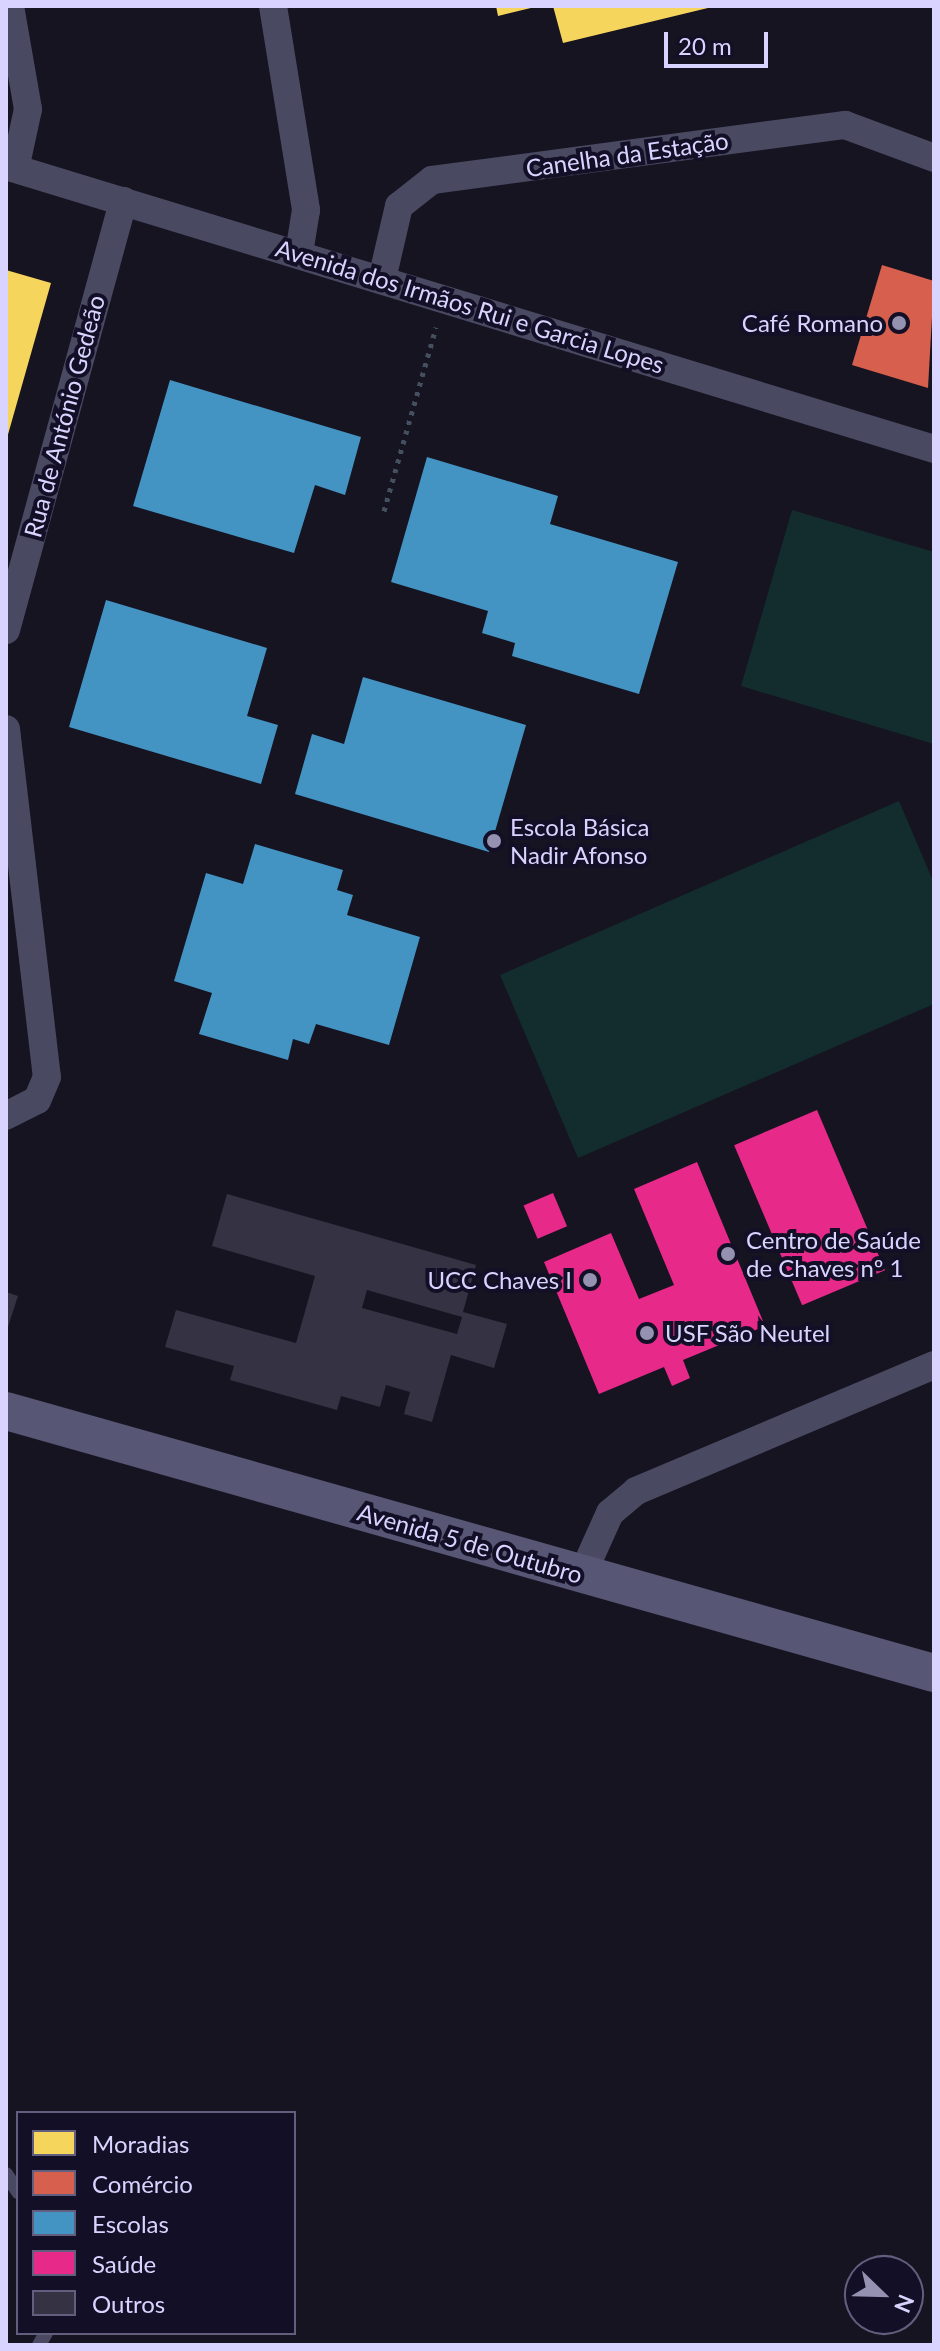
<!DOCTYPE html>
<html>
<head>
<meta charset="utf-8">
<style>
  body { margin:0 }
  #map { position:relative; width:940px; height:2351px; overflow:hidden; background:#161421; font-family:Lato,sans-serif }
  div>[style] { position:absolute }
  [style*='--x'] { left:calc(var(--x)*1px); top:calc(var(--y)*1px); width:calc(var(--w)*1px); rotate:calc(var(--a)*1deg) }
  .green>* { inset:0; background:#132c2d }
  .homes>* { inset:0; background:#f6d55c }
  .shops>* { inset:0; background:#d6604d }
  .schools>* { inset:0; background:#4393c3 }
  .health>* { inset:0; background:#e7298a; transform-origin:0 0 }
  .building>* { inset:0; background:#343243 }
  .path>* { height:5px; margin-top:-2.5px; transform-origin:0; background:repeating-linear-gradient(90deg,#44505f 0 4px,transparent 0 10px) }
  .service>* { height:14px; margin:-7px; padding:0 7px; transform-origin:7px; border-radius:7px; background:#4a4962 }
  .minor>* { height:28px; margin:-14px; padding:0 14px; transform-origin:14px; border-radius:14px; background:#4a4962 }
  .secondary>* { height:38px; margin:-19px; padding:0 19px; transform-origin:19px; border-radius:19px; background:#575674 }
  .dots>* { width:22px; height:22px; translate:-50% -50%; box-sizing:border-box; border:4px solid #130f26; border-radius:50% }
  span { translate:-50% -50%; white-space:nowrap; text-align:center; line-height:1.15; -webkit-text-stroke:8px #130f26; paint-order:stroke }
  .street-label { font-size:24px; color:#d9d4ff }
  .poi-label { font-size:24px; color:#d9d4ff }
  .right { translate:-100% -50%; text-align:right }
  .left { translate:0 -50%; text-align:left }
  .frame { position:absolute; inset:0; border:8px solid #d9d4ff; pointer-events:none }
  .legend { position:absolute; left:16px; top:2111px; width:280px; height:224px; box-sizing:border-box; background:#130f26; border:2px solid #625e7d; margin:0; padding:10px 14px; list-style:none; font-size:24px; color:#d9d4ff }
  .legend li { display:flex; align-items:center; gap:16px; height:40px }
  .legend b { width:40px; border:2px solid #625e7d }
  .north { position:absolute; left:844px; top:2255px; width:80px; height:80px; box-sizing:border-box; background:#130f26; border:2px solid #625e7d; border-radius:50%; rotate:113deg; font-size:22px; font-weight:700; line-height:32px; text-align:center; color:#d9d4ff }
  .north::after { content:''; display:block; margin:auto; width:28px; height:36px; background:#9591b1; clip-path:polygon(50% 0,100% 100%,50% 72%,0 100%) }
  .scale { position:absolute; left:664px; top:32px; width:104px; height:36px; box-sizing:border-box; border:4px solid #d9d4ff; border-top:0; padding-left:10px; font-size:24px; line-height:28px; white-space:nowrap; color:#d9d4ff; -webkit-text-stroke:6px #130f26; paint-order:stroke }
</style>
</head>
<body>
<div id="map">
  <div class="green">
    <div style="clip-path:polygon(792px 510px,934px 552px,934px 744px,741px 686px)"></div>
    <div style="clip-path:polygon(899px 801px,934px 883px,934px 1004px,578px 1158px,500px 975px)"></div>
  </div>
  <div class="homes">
    <div style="clip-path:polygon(496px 6px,535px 6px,535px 7px,498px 16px)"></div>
    <div style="clip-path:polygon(553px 6px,711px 6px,712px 7px,563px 43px)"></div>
    <div style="clip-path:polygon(6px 270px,51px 283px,7px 438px,6px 438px)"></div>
  </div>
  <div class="shops">
    <div style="clip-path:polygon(882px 265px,934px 281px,928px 388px,852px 365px)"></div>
  </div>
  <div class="schools">
    <div style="clip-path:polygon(170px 380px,361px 437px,345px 495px,315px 485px,294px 553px,133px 506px)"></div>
    <div style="clip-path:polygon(427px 457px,558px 496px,550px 524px,678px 562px,639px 694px,512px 656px,515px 643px,482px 633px,488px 611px,391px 582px)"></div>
    <div style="clip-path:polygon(106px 600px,267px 648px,247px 716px,278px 725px,261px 784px,69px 727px)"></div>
    <div style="clip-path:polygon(363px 677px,526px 725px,489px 852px,295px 794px,312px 734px,344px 744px)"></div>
    <div style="clip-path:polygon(255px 844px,343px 870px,337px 890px,353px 895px,347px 915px,420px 937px,389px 1045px,316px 1024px,309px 1044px,293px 1039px,288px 1060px,199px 1034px,212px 993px,174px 981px,206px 873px,243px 884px)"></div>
  </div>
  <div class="health">
    <div style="left:817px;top:1110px;width:174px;height:90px;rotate:67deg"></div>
    <div style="clip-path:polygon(697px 1162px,765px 1326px,683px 1360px,690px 1378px,672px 1386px,664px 1367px,599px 1394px,544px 1262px,611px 1233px,639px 1299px,674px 1285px,634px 1189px)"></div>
    <div style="left:553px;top:1193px;width:36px;height:32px;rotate:67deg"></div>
  </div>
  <div class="building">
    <div style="clip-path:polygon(evenodd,227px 1194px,476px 1265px,463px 1312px,507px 1324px,494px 1368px,451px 1355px,432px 1422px,404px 1414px,410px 1392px,386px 1385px,380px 1407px,341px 1396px,337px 1410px,230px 1380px,234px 1366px,165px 1347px,176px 1310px,296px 1343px,315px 1276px,212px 1246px,227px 1194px,367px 1290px,462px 1317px,457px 1334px,362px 1308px,367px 1290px)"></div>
    <div style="clip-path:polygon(6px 1292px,18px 1296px,7px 1330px,6px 1329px)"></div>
  </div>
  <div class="path">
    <div style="--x:384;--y:511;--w:191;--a:-74.2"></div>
  </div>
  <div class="service">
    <div style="--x:6;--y:2174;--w:22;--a:56"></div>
    <div style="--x:39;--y:2345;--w:14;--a:-60"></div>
  </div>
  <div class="minor">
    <div style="--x:10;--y:6;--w:105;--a:80.1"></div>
    <div style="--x:28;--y:109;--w:61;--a:102.2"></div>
    <div style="--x:273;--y:6;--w:207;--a:80.8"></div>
    <div style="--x:306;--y:210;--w:44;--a:99.2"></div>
    <div style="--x:6;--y:166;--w:970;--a:16.96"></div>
    <div style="--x:382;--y:279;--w:75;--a:-76.9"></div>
    <div style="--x:399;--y:206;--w:42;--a:-38.2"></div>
    <div style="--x:432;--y:180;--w:417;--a:-7.6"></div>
    <div style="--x:845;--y:125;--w:95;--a:20.3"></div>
    <div style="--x:6;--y:630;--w:445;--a:-74.7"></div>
    <div style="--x:6;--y:729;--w:350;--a:83.3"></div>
    <div style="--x:47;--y:1077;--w:25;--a:113"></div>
    <div style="--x:37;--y:1100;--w:35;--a:153"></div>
    <div style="--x:582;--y:1575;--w:68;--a:-65.7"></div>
    <div style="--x:610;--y:1513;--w:34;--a:-40"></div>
    <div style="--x:636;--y:1491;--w:324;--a:-22.9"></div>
  </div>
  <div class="secondary">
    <div style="--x:6;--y:1411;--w:964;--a:15.77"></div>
  </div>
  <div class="dots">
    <div style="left:899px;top:323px;background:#9591b1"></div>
    <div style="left:494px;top:841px;background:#9591b1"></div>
    <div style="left:728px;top:1254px;background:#9591b1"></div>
    <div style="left:590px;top:1280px;background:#9591b1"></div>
    <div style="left:647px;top:1333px;background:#9591b1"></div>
  </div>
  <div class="street-label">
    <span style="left:627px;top:154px;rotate:-8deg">Canelha da Estação</span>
    <span style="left:470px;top:306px;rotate:17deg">Avenida dos Irmãos Rui e Garcia Lopes</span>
    <span style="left:64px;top:416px;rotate:-75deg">Rua de António Gedeão</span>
    <span style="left:470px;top:1543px;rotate:16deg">Avenida 5 de Outubro</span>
  </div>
  <div class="poi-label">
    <span class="right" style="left:883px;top:323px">Café Romano</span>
    <span class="left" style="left:510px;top:841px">Escola Básica<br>Nadir Afonso</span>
    <span class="left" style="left:746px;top:1254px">Centro de Saúde<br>de Chaves nº 1</span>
    <span class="right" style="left:572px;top:1280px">UCC Chaves I</span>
    <span class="left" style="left:665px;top:1333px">USF São Neutel</span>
  </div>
  <div class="frame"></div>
  <ul class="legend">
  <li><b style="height:22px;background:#f6d55c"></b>Moradias</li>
  <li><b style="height:22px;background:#d6604d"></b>Comércio</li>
  <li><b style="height:22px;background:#4393c3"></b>Escolas</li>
  <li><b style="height:22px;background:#e7298a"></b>Saúde</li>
  <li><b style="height:22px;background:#343243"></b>Outros</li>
  </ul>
  <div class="north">N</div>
  <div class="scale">20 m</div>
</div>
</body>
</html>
